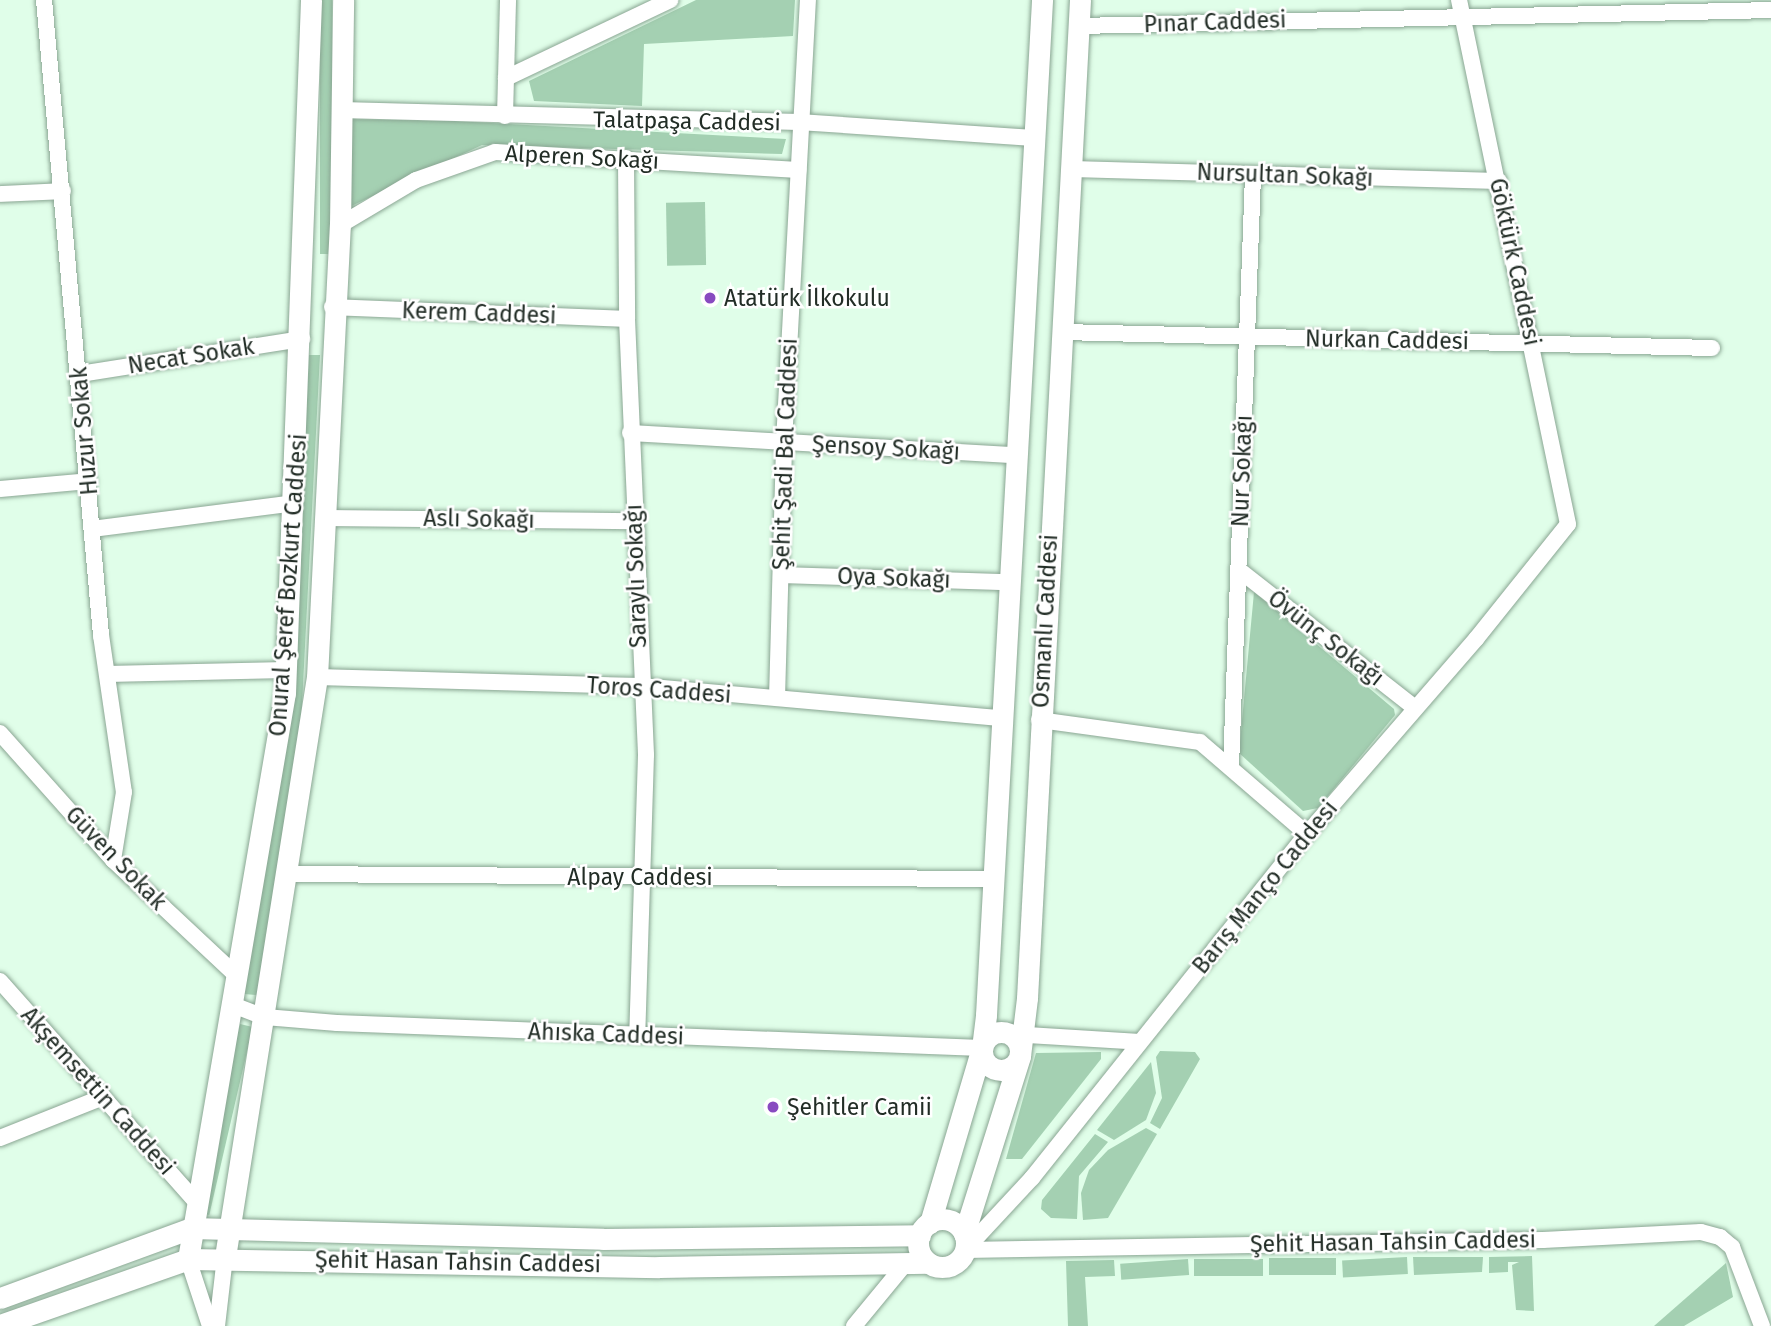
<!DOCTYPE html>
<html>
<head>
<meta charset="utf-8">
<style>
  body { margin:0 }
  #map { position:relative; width:1771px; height:1326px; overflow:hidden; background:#e0fee9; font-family:"Fira Sans",sans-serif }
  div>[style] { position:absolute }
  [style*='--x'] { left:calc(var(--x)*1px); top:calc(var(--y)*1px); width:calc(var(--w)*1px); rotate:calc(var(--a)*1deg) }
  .green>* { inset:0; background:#a4d0b2; transform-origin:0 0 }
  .roads { filter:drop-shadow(0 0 2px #89a592) drop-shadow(0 0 2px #89a592) }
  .minor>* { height:16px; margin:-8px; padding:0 8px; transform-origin:8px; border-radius:8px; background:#fff }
  .major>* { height:21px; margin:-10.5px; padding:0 10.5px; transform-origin:10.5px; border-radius:10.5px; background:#fff }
  .major>.ring { margin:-10.5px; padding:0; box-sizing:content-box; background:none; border:21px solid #fff; border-radius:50% }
  .dots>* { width:19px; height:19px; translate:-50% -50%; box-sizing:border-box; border:4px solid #fff; border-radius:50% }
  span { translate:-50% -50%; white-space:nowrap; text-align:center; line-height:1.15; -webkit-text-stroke:5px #fff; paint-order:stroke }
  .street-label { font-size:23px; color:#222d26 }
  .poi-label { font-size:23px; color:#222d26 }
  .left { translate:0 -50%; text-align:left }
</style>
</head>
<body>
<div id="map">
  <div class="green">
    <div style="left:320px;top:0;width:12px;height:254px"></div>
    <div style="clip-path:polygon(696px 0,795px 0,793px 36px,644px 44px,642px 106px,534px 101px,529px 81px)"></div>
    <div style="clip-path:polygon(346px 119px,454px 121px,786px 139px,782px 154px,482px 145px,347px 208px)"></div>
    <div style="left:705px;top:202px;width:63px;height:39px;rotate:89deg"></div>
    <div style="clip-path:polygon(309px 355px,320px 355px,301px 724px,257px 995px,244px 994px,277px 799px,296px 645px)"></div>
    <div style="clip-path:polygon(1254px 592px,1394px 709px,1395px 715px,1318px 808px,1303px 811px,1239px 753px)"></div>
    <div style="left:240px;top:1024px;width:13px;height:193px;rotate:13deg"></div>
    <div style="clip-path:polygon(1160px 1051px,1195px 1052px,1200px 1059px,1160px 1129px,1150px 1123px,1162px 1098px,1156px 1057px)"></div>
    <div style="clip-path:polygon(1101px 1052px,1101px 1059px,1022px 1159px,1006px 1159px,1036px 1053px)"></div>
    <div style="clip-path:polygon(1151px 1062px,1156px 1093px,1146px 1120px,1114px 1140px,1097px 1130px)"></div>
    <div style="clip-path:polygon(1146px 1128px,1157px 1134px,1108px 1218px,1083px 1220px,1081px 1193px,1089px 1170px,1108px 1150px)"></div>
    <div style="clip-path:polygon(1095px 1134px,1108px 1142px,1079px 1176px,1077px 1219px,1051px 1218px,1041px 1209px,1042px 1200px)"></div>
    <div style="clip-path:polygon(1532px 1256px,1534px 1311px,1516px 1310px,1512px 1265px,1519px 1262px,1508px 1262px,1508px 1272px,1489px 1273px,1489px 1257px)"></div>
    <div style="left:1407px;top:1257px;width:17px;height:65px;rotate:87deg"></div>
    <div style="clip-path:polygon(1413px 1257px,1483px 1257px,1482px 1272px,1414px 1275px)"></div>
    <div style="left:1336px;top:1258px;width:17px;height:67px;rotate:90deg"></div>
    <div style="left:1188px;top:1259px;width:16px;height:68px;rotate:86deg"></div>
    <div style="left:1194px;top:1259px;width:69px;height:17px"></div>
    <div style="clip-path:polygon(1114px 1260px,1115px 1276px,1085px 1277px,1088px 1326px,1068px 1326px,1066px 1261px)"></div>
    <div style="clip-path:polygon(1726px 1263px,1733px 1297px,1684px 1326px,1654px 1326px)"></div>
  </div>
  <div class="roads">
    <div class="minor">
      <div style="--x:44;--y:0;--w:638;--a:84.87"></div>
      <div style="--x:101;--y:635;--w:159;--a:81.7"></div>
      <div style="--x:124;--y:792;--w:69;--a:99.2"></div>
      <div style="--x:1079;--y:26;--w:692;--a:-1.32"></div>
      <div style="--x:506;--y:78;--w:182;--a:-25.4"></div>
      <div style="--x:341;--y:110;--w:458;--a:1.5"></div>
      <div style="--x:799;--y:122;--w:235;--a:3.9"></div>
      <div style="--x:505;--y:116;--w:116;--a:-88.5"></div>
      <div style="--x:626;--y:158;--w:161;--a:89.6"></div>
      <div style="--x:627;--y:319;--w:436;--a:87.5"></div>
      <div style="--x:646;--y:755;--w:280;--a:91.8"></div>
      <div style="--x:1071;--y:169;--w:428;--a:1.6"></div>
      <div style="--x:0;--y:194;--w:63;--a:-2.7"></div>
      <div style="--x:340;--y:225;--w:88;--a:-30.6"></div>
      <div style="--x:416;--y:180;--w:84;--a:-19.5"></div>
      <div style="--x:495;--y:152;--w:304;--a:3.4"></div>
      <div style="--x:332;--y:307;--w:295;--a:2.3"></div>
      <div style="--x:1062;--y:332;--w:650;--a:1.41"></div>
      <div style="--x:80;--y:374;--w:225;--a:-9"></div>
      <div style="--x:630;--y:433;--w:386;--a:3.3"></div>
      <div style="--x:0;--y:489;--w:89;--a:-5.1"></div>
      <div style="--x:325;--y:518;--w:309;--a:0.6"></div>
      <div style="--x:92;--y:529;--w:205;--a:-7.3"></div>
      <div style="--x:1239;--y:570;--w:222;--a:38.1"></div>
      <div style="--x:781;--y:575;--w:227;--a:1.8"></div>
      <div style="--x:107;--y:674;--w:179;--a:-1.3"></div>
      <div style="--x:317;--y:677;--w:323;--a:1.6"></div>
      <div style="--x:640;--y:686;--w:362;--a:5.1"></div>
      <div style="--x:777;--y:698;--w:256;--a:-88.4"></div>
      <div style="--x:784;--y:442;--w:443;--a:-86.9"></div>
      <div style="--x:1039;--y:720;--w:162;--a:7.8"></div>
      <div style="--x:1200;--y:742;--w:141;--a:40.7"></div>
      <div style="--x:0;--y:733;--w:170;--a:48.3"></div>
      <div style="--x:113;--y:860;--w:171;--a:43.1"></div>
      <div style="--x:1231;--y:767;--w:592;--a:-87.87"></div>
      <div style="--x:287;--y:874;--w:707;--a:0.41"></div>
      <div style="--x:0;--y:981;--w:295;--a:48.4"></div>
      <div style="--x:233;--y:1005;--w:34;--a:21"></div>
      <div style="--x:265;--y:1017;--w:72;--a:4.8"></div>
      <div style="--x:337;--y:1023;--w:645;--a:2.22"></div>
      <div style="--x:1011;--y:1034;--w:129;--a:3.5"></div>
      <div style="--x:0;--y:1138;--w:111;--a:-21.7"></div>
      <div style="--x:965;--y:1250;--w:98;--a:-47.1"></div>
      <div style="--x:1032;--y:1178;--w:440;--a:-51.4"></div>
      <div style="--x:1307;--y:834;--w:258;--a:-49.1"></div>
      <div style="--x:1476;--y:639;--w:147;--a:-51.3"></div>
      <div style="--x:1568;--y:524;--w:535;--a:-101.75"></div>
      <div style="--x:965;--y:1250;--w:578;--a:-0.99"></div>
      <div style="--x:1543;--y:1240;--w:158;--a:-2.9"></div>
      <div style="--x:1701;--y:1232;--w:20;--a:15"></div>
      <div style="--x:1720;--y:1237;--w:16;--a:40"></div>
      <div style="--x:1732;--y:1247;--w:85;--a:69.2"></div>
      <div style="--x:188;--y:1259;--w:71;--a:71.8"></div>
      <div style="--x:217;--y:1326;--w:69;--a:-83.4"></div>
      <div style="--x:854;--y:1326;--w:82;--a:-50.5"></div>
    </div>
    <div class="major">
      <div class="ring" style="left:982px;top:1032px;width:17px;height:17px"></div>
      <div class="ring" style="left:918px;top:1219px;width:27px;height:27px"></div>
      <div style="--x:930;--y:1223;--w:183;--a:-73.5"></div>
      <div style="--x:982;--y:1048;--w:33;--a:-83"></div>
      <div style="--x:986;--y:1015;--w:1017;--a:-86.84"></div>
      <div style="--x:964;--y:1234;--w:187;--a:-72.5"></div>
      <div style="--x:1020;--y:1056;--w:58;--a:-83.1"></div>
      <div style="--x:1027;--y:998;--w:999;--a:-86.96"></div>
      <div style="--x:225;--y:1257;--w:587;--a:-80.99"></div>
      <div style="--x:317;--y:677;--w:453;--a:-87.1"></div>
      <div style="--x:340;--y:225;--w:225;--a:-89.2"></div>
      <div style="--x:188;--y:1259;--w:574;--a:-80.28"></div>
      <div style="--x:285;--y:693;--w:693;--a:-87.85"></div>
      <div style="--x:0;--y:1298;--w:203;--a:-20.1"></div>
      <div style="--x:191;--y:1228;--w:412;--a:1.5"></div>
      <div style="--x:603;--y:1239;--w:317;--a:-0.7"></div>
      <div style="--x:0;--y:1325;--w:199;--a:-19.3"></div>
      <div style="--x:188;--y:1259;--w:471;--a:1"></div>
      <div style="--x:659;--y:1267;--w:269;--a:-0.9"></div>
    </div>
  </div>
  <div class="dots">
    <div style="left:710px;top:298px;background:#884ac0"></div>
    <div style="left:773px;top:1107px;background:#884ac0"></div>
  </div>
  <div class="street-label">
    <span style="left:1215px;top:22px;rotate:-2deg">Pınar Caddesi</span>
    <span style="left:687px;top:121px;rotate:1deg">Talatpaşa Caddesi</span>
    <span style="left:582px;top:157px;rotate:3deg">Alperen Sokağı</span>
    <span style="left:1285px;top:175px;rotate:2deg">Nursultan Sokağı</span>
    <span style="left:1515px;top:262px;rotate:78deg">Göktürk Caddesi</span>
    <span style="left:479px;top:313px;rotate:2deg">Kerem Caddesi</span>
    <span style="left:1387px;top:340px;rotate:1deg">Nurkan Caddesi</span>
    <span style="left:191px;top:356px;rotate:-9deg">Necat Sokak</span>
    <span style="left:84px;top:431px;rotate:-95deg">Huzur Sokak</span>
    <span style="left:886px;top:448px;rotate:3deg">Şensoy Sokağı</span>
    <span style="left:785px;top:454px;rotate:-88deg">Şehit Şadi Bal Caddesi</span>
    <span style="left:1242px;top:471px;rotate:-88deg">Nur Sokağı</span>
    <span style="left:479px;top:519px;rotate:1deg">Aslı Sokağı</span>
    <span style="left:636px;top:576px;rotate:-92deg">Saraylı Sokağı</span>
    <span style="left:894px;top:578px;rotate:2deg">Oya Sokağı</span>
    <span style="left:288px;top:585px;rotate:-86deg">Onural Şeref Bozkurt Caddesi</span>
    <span style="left:1045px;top:621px;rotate:-87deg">Osmanlı Caddesi</span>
    <span style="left:1326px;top:638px;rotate:38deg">Övünç Sokağı</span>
    <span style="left:659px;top:690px;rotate:4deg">Toros Caddesi</span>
    <span style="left:116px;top:858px;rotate:46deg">Güven Sokak</span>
    <span style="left:640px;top:877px">Alpay Caddesi</span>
    <span style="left:1265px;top:887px;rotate:-51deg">Barış Manço Caddesi</span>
    <span style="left:606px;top:1034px;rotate:2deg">Ahıska Caddesi</span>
    <span style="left:98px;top:1091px;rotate:48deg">Akşemsettin Caddesi</span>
    <span style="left:1393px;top:1242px;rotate:-1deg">Şehit Hasan Tahsin Caddesi</span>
    <span style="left:458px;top:1262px;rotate:1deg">Şehit Hasan Tahsin Caddesi</span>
  </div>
  <div class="poi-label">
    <span class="left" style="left:724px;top:298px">Atatürk İlkokulu</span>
    <span class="left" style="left:787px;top:1107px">Şehitler Camii</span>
  </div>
</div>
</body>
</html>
